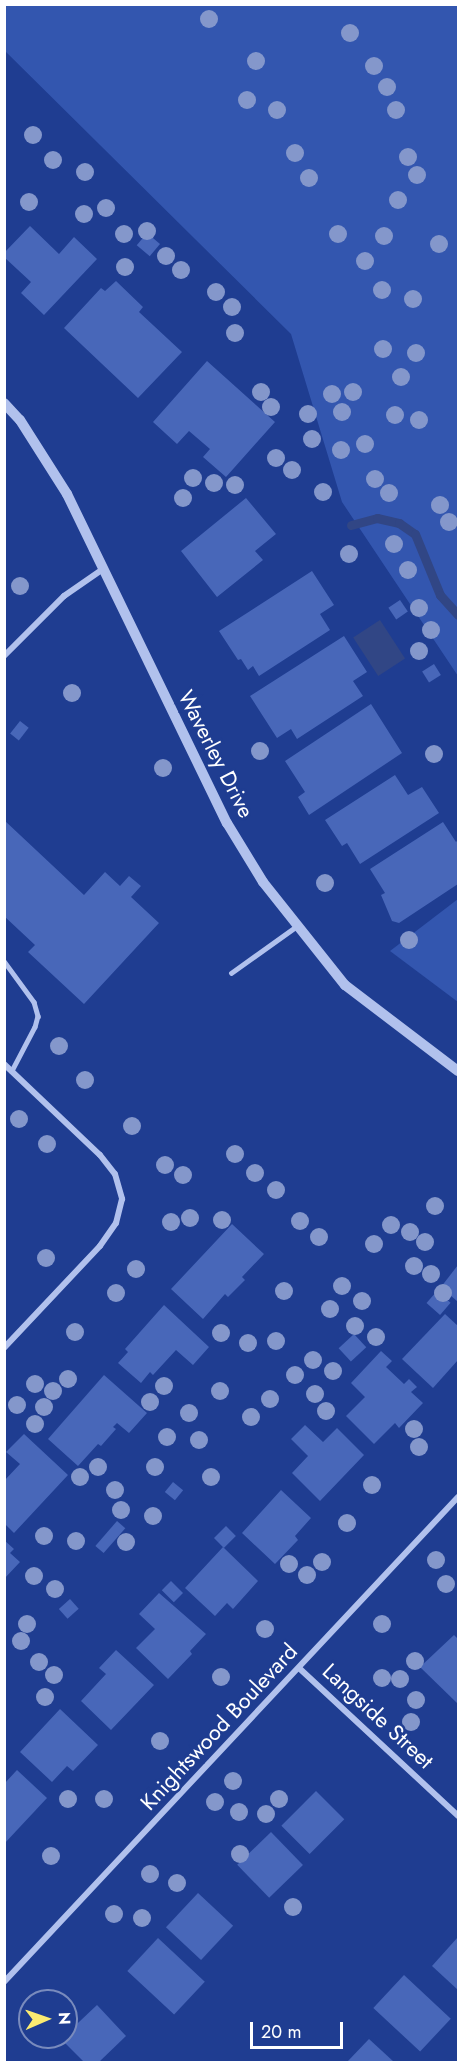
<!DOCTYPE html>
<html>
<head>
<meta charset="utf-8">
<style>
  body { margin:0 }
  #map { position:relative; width:463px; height:2067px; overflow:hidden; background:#1f3d91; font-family:Jost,sans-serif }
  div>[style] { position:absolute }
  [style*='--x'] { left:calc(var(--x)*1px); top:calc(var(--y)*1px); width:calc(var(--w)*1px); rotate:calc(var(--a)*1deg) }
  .green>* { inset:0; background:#3356af }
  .water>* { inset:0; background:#314685; transform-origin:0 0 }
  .stream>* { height:9px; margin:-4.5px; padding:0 4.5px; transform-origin:4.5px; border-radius:4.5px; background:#314685 }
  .building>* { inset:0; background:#4867b9; transform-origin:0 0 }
  .service>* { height:4.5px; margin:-2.25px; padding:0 2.25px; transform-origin:2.25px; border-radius:2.25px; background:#b1c1ed }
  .minor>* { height:6px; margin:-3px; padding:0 3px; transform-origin:3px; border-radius:3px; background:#b1c1ed }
  .tertiary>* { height:10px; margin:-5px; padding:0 5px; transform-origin:5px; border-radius:5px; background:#b1c1ed }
  .trees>* { width:18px; height:18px; margin:-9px; border-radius:50%; background:#8497cb }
  span { translate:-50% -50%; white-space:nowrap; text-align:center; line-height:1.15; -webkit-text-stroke:5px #1f3d91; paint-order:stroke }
  .street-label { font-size:22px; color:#fff }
  .frame { position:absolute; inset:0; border:6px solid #fff; pointer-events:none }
  .north { position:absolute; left:18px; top:1989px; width:60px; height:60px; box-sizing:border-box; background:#1f3d91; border:2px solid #798bbd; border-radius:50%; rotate:88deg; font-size:16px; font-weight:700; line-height:24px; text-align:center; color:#fff }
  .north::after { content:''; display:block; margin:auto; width:21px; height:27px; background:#fbeb71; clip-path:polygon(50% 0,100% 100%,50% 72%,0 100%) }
  .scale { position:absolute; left:250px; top:2022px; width:93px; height:27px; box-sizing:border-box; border:3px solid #fff; border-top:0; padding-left:8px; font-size:18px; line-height:21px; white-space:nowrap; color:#fff; -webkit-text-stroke:4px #1f3d91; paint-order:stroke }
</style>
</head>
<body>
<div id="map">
  <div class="green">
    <div style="clip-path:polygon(4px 5px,458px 5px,458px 676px,342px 502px,291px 334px,5px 51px)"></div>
    <div style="clip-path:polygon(458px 899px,458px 1002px,390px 951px)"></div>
  </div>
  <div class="water">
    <div style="left:380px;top:620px;width:46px;height:32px;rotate:57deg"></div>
  </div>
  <div class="stream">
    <div style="--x:351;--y:525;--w:27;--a:-15"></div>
    <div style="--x:377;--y:518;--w:23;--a:13"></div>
    <div style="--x:399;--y:523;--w:19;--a:35"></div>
    <div style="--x:415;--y:534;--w:66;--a:67.7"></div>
    <div style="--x:440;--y:595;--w:27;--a:48"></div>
  </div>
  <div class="building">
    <div style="clip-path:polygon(30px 226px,59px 254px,74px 237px,97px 259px,44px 315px,21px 293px,31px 282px,4px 257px,4px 253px)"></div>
    <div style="left:147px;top:233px;width:17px;height:16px;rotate:40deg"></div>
    <div style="clip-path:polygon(116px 281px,143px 307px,139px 312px,182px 352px,138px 398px,64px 328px,101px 288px,105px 291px)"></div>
    <div style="clip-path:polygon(207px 361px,275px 422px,226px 477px,203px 457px,210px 449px,189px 431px,177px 444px,153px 422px)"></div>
    <div style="clip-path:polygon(246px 498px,276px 534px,255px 551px,263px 560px,217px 597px,181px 551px)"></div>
    <div style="clip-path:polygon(312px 571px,334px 605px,320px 614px,330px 630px,259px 676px,253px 666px,248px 670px,241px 659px,238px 660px,219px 631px)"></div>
    <div style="left:400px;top:600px;width:14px;height:14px;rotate:56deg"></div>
    <div style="clip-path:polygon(344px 636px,367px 672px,353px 681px,363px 696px,297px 739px,291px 729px,277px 738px,250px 696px)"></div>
    <div style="left:434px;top:664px;width:13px;height:14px;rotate:58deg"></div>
    <div style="clip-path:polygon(371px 704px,402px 753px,309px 815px,298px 797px,305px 792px,285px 761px)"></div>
    <div style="left:20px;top:721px;width:11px;height:16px;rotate:38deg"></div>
    <div style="clip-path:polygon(395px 775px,408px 795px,422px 787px,439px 813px,360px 864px,347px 843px,342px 846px,325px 820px)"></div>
    <div style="clip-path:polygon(4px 820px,84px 895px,105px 872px,120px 886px,129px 876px,141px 886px,131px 897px,159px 923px,84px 1004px,28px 952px,35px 945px,4px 916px)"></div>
    <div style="clip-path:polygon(443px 822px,456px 842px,458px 840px,458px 884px,399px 923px,392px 921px,381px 895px,385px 893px,370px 869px)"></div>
    <div style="clip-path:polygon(232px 1224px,264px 1254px,242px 1277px,245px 1280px,228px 1297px,225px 1294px,203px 1319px,171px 1289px)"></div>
    <div style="clip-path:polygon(458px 1265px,458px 1302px,441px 1287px)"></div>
    <div style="left:437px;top:1291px;width:18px;height:16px;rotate:41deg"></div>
    <div style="clip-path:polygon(164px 1305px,209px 1347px,193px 1365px,176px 1350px,153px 1375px,150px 1372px,141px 1383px,118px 1363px,128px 1352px,125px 1349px)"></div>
    <div style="clip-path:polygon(445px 1314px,458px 1326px,458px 1360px,433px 1388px,402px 1359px)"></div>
    <div style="left:354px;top:1334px;width:18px;height:21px;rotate:47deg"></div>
    <div style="clip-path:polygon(381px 1351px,392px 1361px,386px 1367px,404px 1384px,409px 1379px,417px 1387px,411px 1392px,423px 1403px,399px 1428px,395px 1423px,374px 1444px,346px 1416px,365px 1397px,351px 1383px)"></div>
    <div style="clip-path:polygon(104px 1375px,147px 1413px,129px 1433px,117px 1423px,113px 1427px,116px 1429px,101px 1446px,98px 1444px,78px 1466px,48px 1439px)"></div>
    <div style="clip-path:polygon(305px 1425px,323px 1442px,337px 1428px,364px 1455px,320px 1501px,292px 1473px,308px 1456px,291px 1439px)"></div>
    <div style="clip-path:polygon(24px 1434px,68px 1475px,14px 1533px,4px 1523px,4px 1481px,20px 1464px,6px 1452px)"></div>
    <div style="left:173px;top:1482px;width:13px;height:13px;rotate:39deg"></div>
    <div style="clip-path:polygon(281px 1490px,311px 1518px,295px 1536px,298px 1540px,275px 1564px,242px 1533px)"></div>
    <div style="left:117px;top:1521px;width:11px;height:33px;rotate:41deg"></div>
    <div style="left:226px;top:1526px;width:14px;height:17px;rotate:45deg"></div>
    <div style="clip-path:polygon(4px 1540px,14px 1549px,10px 1553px,20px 1562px,4px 1579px)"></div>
    <div style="clip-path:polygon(223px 1547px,258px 1581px,233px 1609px,227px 1603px,215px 1616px,185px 1588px)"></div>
    <div style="left:171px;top:1581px;width:17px;height:13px;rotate:45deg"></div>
    <div style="clip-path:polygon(159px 1593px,206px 1634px,190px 1651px,192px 1654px,168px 1679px,136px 1648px,155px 1629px,139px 1614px)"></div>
    <div style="left:70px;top:1599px;width:13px;height:15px;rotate:48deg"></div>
    <div style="clip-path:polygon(454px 1635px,458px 1639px,458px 1704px,420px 1667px)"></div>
    <div style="clip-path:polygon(116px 1650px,154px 1685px,111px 1730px,81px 1701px,106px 1674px,99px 1668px)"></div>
    <div style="clip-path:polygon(60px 1709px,98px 1745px,73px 1771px,67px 1766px,52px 1782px,20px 1752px)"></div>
    <div style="clip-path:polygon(17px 1770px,47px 1798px,4px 1844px,4px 1784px)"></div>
    <div style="left:316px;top:1791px;width:40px;height:49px;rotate:45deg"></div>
    <div style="left:271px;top:1832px;width:46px;height:47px;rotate:46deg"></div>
    <div style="left:198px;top:1893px;width:48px;height:47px;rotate:43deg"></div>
    <div style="clip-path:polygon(458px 1937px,458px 1990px,432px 1966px)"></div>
    <div style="left:158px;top:1938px;width:64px;height:45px;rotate:43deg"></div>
    <div style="left:404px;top:1975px;width:64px;height:45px;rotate:43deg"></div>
    <div style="clip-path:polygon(97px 2005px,126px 2036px,99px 2062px,84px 2062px,61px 2039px)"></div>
    <div style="clip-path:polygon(369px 2039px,394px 2062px,347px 2062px)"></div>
  </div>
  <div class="service">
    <div style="--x:4;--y:961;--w:51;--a:53.8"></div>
    <div style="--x:34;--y:1002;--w:15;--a:74"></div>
    <div style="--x:38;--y:1016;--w:11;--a:105"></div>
    <div style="--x:35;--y:1027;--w:50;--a:117.6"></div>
    <div style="--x:231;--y:973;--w:81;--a:-35.5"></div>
  </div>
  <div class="minor">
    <div style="--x:4;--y:656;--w:85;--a:-45"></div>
    <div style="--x:64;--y:596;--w:47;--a:-34.7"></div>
    <div style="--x:4;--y:1064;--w:132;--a:43.5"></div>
    <div style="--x:100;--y:1155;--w:24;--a:52"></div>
    <div style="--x:115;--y:1174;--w:26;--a:74"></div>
    <div style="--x:122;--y:1199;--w:25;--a:104"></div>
    <div style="--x:116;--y:1223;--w:28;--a:125"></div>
    <div style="--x:100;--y:1246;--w:140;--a:133.3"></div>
    <div style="--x:299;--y:1668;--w:217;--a:42.9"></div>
    <div style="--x:4;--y:1982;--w:664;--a:-46.89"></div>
  </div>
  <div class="tertiary">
    <div style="--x:4;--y:403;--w:23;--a:47"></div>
    <div style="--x:20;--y:420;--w:88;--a:57.6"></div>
    <div style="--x:67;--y:494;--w:366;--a:64.1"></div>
    <div style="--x:227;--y:823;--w:69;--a:58.6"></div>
    <div style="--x:263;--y:882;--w:132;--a:51.5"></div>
    <div style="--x:345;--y:985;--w:142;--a:37.3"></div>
  </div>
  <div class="trees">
    <div style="left:209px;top:19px"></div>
    <div style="left:350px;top:33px"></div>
    <div style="left:256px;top:61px"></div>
    <div style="left:374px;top:66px"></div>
    <div style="left:387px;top:87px"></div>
    <div style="left:247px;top:100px"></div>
    <div style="left:277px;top:110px"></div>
    <div style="left:396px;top:110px"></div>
    <div style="left:33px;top:135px"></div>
    <div style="left:295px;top:153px"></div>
    <div style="left:408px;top:157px"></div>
    <div style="left:53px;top:160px"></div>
    <div style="left:85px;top:172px"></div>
    <div style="left:417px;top:175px"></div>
    <div style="left:309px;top:178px"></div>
    <div style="left:398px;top:200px"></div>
    <div style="left:29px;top:202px"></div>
    <div style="left:106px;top:208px"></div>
    <div style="left:84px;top:214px"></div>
    <div style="left:147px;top:231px"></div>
    <div style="left:124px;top:234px"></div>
    <div style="left:338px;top:234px"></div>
    <div style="left:384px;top:236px"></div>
    <div style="left:439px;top:244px"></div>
    <div style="left:166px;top:256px"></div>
    <div style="left:365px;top:261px"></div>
    <div style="left:125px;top:267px"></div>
    <div style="left:181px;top:270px"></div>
    <div style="left:382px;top:290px"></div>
    <div style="left:216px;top:292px"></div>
    <div style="left:413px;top:299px"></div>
    <div style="left:232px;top:307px"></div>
    <div style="left:235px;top:333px"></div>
    <div style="left:383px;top:349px"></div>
    <div style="left:416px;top:353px"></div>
    <div style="left:401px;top:377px"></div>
    <div style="left:261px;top:392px"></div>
    <div style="left:353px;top:392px"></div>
    <div style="left:332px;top:394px"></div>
    <div style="left:271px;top:407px"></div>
    <div style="left:342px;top:412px"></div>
    <div style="left:308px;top:414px"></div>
    <div style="left:395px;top:415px"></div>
    <div style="left:419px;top:420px"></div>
    <div style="left:312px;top:439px"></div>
    <div style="left:365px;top:444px"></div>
    <div style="left:341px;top:450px"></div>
    <div style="left:276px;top:458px"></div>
    <div style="left:292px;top:470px"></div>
    <div style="left:193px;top:478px"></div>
    <div style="left:375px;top:479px"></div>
    <div style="left:214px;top:483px"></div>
    <div style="left:235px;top:485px"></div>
    <div style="left:323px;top:492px"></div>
    <div style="left:389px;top:493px"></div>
    <div style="left:183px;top:498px"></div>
    <div style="left:440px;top:505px"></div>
    <div style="left:449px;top:522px"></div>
    <div style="left:394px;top:544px"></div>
    <div style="left:349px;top:554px"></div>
    <div style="left:408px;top:570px"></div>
    <div style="left:20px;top:586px"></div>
    <div style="left:419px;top:608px"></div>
    <div style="left:431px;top:630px"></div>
    <div style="left:419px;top:651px"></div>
    <div style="left:72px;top:693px"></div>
    <div style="left:260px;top:751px"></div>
    <div style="left:434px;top:754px"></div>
    <div style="left:163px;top:768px"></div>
    <div style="left:325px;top:883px"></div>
    <div style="left:409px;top:940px"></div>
    <div style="left:59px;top:1046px"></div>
    <div style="left:85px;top:1080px"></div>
    <div style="left:19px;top:1119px"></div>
    <div style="left:132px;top:1126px"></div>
    <div style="left:47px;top:1144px"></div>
    <div style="left:235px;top:1154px"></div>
    <div style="left:165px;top:1165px"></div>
    <div style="left:255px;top:1173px"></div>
    <div style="left:183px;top:1175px"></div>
    <div style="left:276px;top:1190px"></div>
    <div style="left:435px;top:1206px"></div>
    <div style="left:190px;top:1218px"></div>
    <div style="left:222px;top:1220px"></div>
    <div style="left:300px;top:1221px"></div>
    <div style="left:171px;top:1222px"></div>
    <div style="left:391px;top:1225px"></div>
    <div style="left:410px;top:1232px"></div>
    <div style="left:319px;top:1237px"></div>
    <div style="left:425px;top:1242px"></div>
    <div style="left:374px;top:1244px"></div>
    <div style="left:46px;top:1258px"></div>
    <div style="left:414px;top:1266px"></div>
    <div style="left:136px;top:1269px"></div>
    <div style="left:431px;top:1274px"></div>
    <div style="left:342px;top:1286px"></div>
    <div style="left:284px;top:1291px"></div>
    <div style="left:116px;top:1293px"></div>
    <div style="left:443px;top:1293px"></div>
    <div style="left:362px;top:1301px"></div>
    <div style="left:330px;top:1309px"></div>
    <div style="left:355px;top:1326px"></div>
    <div style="left:75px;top:1332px"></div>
    <div style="left:221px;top:1333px"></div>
    <div style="left:376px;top:1337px"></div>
    <div style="left:276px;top:1341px"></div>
    <div style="left:248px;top:1343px"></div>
    <div style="left:313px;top:1360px"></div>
    <div style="left:333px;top:1371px"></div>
    <div style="left:295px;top:1375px"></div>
    <div style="left:68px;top:1379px"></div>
    <div style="left:35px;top:1384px"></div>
    <div style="left:164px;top:1386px"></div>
    <div style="left:53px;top:1391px"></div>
    <div style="left:220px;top:1391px"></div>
    <div style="left:315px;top:1394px"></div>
    <div style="left:270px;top:1399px"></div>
    <div style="left:150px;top:1402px"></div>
    <div style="left:17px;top:1405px"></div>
    <div style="left:44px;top:1407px"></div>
    <div style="left:326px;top:1411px"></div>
    <div style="left:189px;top:1413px"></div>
    <div style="left:251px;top:1417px"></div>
    <div style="left:35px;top:1424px"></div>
    <div style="left:414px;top:1429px"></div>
    <div style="left:167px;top:1437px"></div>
    <div style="left:199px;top:1440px"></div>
    <div style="left:419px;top:1447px"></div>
    <div style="left:98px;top:1467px"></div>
    <div style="left:155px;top:1467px"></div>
    <div style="left:80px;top:1477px"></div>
    <div style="left:211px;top:1477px"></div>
    <div style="left:372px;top:1485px"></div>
    <div style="left:115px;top:1490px"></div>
    <div style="left:121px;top:1510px"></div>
    <div style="left:153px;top:1516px"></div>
    <div style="left:347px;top:1523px"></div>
    <div style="left:44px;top:1536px"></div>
    <div style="left:76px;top:1541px"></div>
    <div style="left:126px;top:1542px"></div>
    <div style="left:436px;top:1560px"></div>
    <div style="left:322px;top:1562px"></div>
    <div style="left:289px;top:1564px"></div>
    <div style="left:307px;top:1575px"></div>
    <div style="left:34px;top:1576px"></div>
    <div style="left:446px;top:1584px"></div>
    <div style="left:55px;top:1589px"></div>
    <div style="left:27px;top:1624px"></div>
    <div style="left:382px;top:1624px"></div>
    <div style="left:265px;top:1629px"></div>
    <div style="left:21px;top:1641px"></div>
    <div style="left:415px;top:1661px"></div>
    <div style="left:39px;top:1662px"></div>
    <div style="left:54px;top:1675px"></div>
    <div style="left:221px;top:1677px"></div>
    <div style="left:382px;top:1678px"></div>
    <div style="left:400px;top:1679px"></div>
    <div style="left:45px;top:1697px"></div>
    <div style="left:416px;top:1700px"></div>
    <div style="left:411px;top:1722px"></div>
    <div style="left:160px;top:1741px"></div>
    <div style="left:233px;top:1781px"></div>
    <div style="left:68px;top:1799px"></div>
    <div style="left:104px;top:1799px"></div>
    <div style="left:279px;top:1799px"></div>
    <div style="left:215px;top:1802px"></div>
    <div style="left:239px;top:1812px"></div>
    <div style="left:266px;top:1814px"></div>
    <div style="left:240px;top:1854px"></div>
    <div style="left:51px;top:1856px"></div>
    <div style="left:150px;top:1874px"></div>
    <div style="left:177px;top:1883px"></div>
    <div style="left:293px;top:1907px"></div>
    <div style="left:114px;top:1914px"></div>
    <div style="left:142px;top:1918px"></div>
  </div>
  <div class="street-label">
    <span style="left:216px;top:754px;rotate:63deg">Waverley Drive</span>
    <span style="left:378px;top:1716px;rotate:43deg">Langside Street</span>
    <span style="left:219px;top:1727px;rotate:-47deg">Knightswood Boulevard</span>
  </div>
  <div class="frame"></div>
  <div class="north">N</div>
  <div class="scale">20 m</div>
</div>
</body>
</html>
